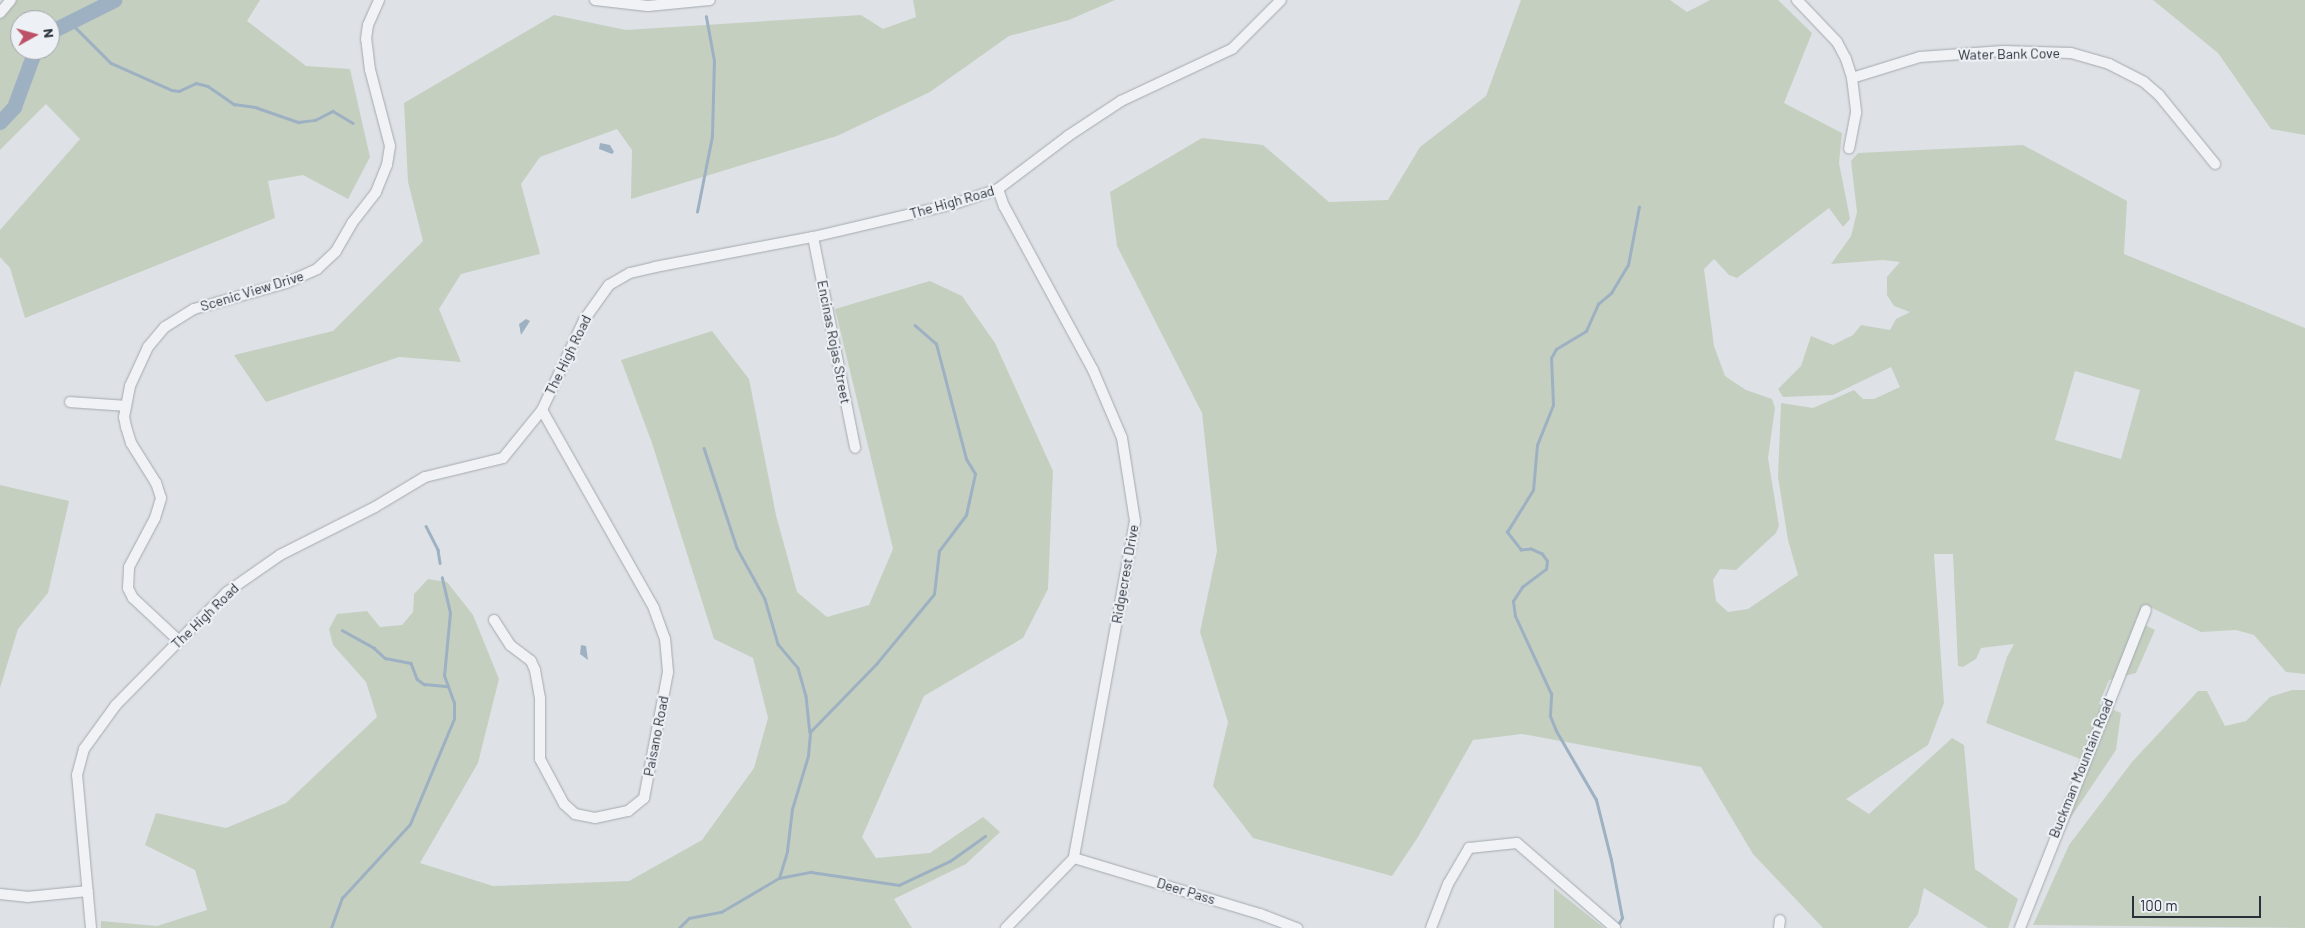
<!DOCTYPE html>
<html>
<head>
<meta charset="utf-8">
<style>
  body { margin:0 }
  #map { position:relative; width:2305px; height:928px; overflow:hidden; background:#dee2e6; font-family:Barlow,sans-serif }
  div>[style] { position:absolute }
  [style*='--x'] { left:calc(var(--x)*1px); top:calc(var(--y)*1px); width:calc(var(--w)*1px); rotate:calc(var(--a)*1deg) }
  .green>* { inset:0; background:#c5cfc0 }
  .water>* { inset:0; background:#9db1c2 }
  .stream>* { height:2.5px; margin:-1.25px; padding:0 1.25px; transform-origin:1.25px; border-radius:1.25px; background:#9db1c2 }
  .river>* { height:15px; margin:-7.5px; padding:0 7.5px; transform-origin:7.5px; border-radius:7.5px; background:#9db1c2 }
  .roads { filter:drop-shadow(0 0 1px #a4a9af) drop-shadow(0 0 1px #a4a9af) }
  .minor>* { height:10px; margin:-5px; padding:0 5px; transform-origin:5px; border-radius:5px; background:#f0f2f5 }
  span { translate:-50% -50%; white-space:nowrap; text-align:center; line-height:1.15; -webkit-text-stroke:4.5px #edf0f4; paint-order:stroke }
  .street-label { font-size:14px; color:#29313b }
  .north { position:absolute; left:10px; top:10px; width:50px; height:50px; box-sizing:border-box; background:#edf0f4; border:1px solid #9fa4aa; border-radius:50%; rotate:83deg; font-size:14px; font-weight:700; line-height:20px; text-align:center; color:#29313b }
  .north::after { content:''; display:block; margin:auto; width:18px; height:22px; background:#bd5167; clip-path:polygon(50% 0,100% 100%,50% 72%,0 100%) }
  .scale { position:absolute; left:2132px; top:896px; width:129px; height:22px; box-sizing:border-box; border:2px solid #29313b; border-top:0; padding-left:6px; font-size:15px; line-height:18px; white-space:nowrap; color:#29313b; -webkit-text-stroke:4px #edf0f4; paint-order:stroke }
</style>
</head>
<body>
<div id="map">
  <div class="green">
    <div style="clip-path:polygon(evenodd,15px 0,260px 0,247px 21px,306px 66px,350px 69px,370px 157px,348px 199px,303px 175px,268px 181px,275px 218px,25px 318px,10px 268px,0 257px,0 230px,80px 139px,46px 104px,0 150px,0 19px,15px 0,20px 20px,50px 20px,50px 50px,20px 50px,20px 20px)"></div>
    <div style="clip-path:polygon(913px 0,1115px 0,1069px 20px,1009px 36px,930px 92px,837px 136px,631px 199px,632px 150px,617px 129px,540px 157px,521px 184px,540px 254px,461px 274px,439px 309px,461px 362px,399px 357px,266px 402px,234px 355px,333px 331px,423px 241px,408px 182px,404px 103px,554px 15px,626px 30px,861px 15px,883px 29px,916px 17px)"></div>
    <div style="clip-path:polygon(evenodd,1521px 0,1670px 0,1687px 12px,1710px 0,1778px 0,1812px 33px,1784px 103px,1842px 133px,1839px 163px,1850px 219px,1843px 227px,1829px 208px,1737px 278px,1729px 275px,1714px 259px,1704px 269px,1714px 346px,1725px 376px,1746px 390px,1772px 399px,1775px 408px,1768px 458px,1779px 526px,1776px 533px,1736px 570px,1720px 569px,1713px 580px,1716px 601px,1728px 612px,1748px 609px,1798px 575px,1788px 540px,1778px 477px,1781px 403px,1813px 408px,1854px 390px,1863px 399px,1874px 399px,1900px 387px,1891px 367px,1833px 395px,1783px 397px,1778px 389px,1801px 366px,1811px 336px,1833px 345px,1853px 335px,1861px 325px,1890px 330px,1896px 319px,1910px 312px,1894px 306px,1887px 295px,1887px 277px,1900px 262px,1883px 260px,1831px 264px,1851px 236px,1857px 212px,1851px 161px,1858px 153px,2023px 145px,2127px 201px,2124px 254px,2305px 328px,2305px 674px,2286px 672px,2254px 635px,2236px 630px,2201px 632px,2146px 605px,2135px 620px,2155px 630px,2136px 673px,2109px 680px,2099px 704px,2121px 713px,2116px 750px,2063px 829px,2088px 762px,1986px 723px,2007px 657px,2014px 644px,1981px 648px,1976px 659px,1963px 667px,1958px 666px,1953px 554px,1934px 554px,1944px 703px,1928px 745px,1846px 799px,1869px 814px,1952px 738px,1964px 745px,1975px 869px,2018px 899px,2008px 928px,1988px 928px,1924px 888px,1918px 914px,1908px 928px,1823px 928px,1753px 854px,1701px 767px,1522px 734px,1473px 740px,1418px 837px,1392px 876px,1253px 838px,1213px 786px,1228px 722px,1200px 632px,1217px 551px,1202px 413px,1117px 246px,1110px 192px,1202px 138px,1263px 145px,1329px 202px,1388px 200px,1420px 147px,1486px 96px,1521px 0,2075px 371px,2140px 390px,2121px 459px,2055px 440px,2075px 371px)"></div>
    <div style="clip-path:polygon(2153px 0,2305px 0,2305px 135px,2271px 129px,2218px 53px)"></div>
    <div style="clip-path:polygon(930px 281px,962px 296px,995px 343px,1053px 471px,1048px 589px,1023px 638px,924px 696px,862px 837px,876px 858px,930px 853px,983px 817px,1000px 832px,966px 864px,894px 899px,912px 928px,101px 928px,101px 921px,157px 926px,207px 910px,195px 870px,145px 845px,156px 813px,226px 828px,286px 803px,377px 717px,366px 682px,333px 645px,329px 629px,337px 614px,367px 611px,380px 627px,402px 625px,413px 612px,414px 594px,428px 579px,447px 582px,473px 615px,499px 679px,478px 763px,420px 863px,493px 886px,629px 881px,702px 840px,754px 768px,768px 718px,753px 658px,714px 639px,652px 443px,621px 360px,712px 331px,749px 379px,776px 515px,797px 592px,827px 617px,869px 605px,893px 549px,835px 309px)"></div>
    <div style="clip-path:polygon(0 485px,69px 501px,48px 593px,18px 629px,0 688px)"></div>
    <div style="clip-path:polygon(2292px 690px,2305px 690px,2305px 928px,2033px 925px,2069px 845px,2132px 762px,2198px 691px,2207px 691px,2225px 726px,2246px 721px,2270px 697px)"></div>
    <div style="clip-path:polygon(1554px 888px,1604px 928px,1554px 928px)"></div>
  </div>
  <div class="water">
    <div style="clip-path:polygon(600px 143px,610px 145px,614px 152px,612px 154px,599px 149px)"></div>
    <div style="clip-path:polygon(526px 319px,530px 321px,521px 335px,519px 324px)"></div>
    <div style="clip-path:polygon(581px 645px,586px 646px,588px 660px,580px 654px)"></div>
  </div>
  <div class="stream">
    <div style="--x:69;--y:21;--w:59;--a:45"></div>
    <div style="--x:111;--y:63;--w:67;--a:23.9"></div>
    <div style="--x:172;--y:90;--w:7;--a:8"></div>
    <div style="--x:179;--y:91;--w:19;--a:-25"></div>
    <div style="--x:196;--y:83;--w:12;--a:14"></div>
    <div style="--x:208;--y:86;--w:32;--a:35"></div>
    <div style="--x:234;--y:104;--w:21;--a:8"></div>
    <div style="--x:255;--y:107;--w:46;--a:19.2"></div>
    <div style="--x:298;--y:122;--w:17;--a:-7"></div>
    <div style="--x:315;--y:120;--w:20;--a:-27"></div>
    <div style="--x:333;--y:111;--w:23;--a:31"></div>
    <div style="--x:697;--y:212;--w:77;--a:-78.8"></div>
    <div style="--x:712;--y:136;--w:75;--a:-88.5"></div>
    <div style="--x:714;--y:61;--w:45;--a:-100.3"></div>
    <div style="--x:704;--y:448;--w:105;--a:71.7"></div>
    <div style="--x:737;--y:548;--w:58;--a:61.2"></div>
    <div style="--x:765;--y:599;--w:47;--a:73.9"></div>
    <div style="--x:778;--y:644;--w:31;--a:50"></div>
    <div style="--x:798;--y:668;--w:29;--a:74"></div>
    <div style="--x:806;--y:696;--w:36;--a:84"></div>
    <div style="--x:426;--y:526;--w:27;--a:63"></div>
    <div style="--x:438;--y:550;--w:13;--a:81"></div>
    <div style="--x:342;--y:630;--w:37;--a:29"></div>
    <div style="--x:374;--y:648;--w:15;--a:42"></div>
    <div style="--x:385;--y:658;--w:26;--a:11"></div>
    <div style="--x:411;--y:663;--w:17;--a:69"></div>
    <div style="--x:417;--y:679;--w:9;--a:36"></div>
    <div style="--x:424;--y:684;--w:24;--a:5"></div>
    <div style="--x:779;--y:878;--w:28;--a:-73"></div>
    <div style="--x:787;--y:851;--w:42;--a:-83.2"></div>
    <div style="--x:792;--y:809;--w:55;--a:-73.2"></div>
    <div style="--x:808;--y:756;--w:24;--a:-85"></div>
    <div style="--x:810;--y:732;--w:96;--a:-45.8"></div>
    <div style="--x:877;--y:663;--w:89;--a:-50.4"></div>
    <div style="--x:934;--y:594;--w:43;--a:-83.4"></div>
    <div style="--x:939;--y:551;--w:45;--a:-53.1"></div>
    <div style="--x:966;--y:515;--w:42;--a:-77.6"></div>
    <div style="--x:975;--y:474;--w:17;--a:-121"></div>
    <div style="--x:966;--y:459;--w:119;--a:-104.6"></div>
    <div style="--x:936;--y:344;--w:28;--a:-139"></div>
    <div style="--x:1619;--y:923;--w:6;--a:-59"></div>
    <div style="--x:1622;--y:918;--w:59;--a:-100.7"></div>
    <div style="--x:1611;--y:860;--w:62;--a:-104"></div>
    <div style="--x:1596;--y:800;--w:80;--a:-120.1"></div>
    <div style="--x:1556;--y:731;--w:16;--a:-112"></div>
    <div style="--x:1550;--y:716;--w:22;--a:-87"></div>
    <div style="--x:1551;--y:694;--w:86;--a:-114.8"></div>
    <div style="--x:1515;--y:616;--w:15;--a:-98"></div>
    <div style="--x:1513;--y:601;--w:17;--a:-57"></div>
    <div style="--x:1522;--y:587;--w:30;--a:-37"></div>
    <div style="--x:1546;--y:569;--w:8;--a:-83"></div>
    <div style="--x:1547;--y:561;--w:9;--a:-126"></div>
    <div style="--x:1542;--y:554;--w:12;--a:-156"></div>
    <div style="--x:1531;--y:549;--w:10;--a:174"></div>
    <div style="--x:1521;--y:550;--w:23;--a:-128"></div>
    <div style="--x:1507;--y:532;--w:49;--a:-58.2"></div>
    <div style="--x:1533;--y:490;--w:45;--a:-84.9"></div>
    <div style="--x:1537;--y:445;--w:43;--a:-68.2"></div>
    <div style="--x:1553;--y:405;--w:47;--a:-92.4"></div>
    <div style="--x:1551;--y:358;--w:10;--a:-61"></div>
    <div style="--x:1556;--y:349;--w:35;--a:-31"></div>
    <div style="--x:1586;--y:331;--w:30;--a:-66"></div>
    <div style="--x:1598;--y:304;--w:17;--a:-40"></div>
    <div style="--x:1611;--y:293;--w:33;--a:-59"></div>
    <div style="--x:1628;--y:265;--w:59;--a:-79.3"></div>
    <div style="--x:331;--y:928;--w:32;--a:-70"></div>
    <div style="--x:342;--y:898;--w:100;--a:-47.4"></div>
    <div style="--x:410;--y:824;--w:114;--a:-67.3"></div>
    <div style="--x:454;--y:719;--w:16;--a:-90"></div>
    <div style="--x:454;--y:703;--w:29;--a:-110"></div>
    <div style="--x:444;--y:676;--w:63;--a:-84.6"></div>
    <div style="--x:450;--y:613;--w:36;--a:-103"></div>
    <div style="--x:679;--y:928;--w:14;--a:-45"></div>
    <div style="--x:689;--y:918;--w:33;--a:-11"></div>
    <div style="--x:721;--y:912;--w:67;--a:-30.4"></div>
    <div style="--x:779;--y:878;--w:33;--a:-11"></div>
    <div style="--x:811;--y:872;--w:89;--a:8.4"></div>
    <div style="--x:899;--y:885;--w:56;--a:-25.2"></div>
    <div style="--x:950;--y:861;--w:43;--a:-35.5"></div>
  </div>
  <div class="river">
    <div style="--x:50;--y:32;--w:72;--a:-26.6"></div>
    <div style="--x:0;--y:122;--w:21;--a:-47"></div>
    <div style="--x:14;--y:107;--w:61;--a:-69.8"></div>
  </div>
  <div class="roads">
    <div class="minor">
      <div style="--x:595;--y:0;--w:53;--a:6.5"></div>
      <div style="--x:648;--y:6;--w:62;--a:-5.5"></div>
      <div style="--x:1797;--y:0;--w:58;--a:46.4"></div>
      <div style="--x:1837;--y:42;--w:19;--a:62"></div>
      <div style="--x:1846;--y:59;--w:20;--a:72"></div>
      <div style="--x:1852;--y:78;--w:35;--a:83"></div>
      <div style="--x:1856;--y:113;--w:36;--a:101"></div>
      <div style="--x:0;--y:13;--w:17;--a:-50"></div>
      <div style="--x:1852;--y:78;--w:71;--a:-17.2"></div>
      <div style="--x:1920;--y:57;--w:83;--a:-4.1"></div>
      <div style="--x:2003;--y:51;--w:68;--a:1.7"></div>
      <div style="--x:2071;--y:53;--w:40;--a:16"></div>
      <div style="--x:2109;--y:64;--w:39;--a:27"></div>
      <div style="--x:2144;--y:82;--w:20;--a:41"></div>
      <div style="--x:2159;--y:95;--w:89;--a:50.9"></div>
      <div style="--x:998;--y:189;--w:18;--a:71"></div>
      <div style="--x:1004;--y:206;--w:187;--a:61.5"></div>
      <div style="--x:1093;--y:370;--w:74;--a:66.9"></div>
      <div style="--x:1122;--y:438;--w:84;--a:81.1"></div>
      <div style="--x:1135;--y:521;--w:342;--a:100.3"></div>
      <div style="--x:1074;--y:858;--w:98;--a:134.2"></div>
      <div style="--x:813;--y:237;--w:215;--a:78.7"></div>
      <div style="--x:70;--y:402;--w:56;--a:4.1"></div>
      <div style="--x:494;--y:620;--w:30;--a:57"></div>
      <div style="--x:510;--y:645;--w:26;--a:37"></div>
      <div style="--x:531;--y:661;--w:10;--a:66"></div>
      <div style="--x:535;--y:670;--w:28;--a:80"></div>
      <div style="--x:540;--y:698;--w:61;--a:90"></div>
      <div style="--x:540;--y:759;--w:51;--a:61.9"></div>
      <div style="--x:564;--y:804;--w:15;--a:42"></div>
      <div style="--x:575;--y:814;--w:20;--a:11"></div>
      <div style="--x:595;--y:818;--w:34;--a:-12"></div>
      <div style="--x:628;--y:811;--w:21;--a:-39"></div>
      <div style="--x:644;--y:798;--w:128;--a:-79.2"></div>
      <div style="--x:668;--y:672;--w:33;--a:-95"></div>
      <div style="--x:665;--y:639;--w:33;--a:-110"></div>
      <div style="--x:654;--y:608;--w:227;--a:-119.5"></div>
      <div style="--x:178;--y:640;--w:62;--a:-137"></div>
      <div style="--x:133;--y:598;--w:11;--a:-117"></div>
      <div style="--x:128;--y:588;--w:21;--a:-87"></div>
      <div style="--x:129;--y:567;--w:55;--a:-62"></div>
      <div style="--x:155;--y:518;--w:21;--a:-73"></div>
      <div style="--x:161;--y:498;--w:16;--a:-108"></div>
      <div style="--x:156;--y:483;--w:47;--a:-122"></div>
      <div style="--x:131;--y:443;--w:17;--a:-107"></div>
      <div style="--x:126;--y:427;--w:10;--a:-101"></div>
      <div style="--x:124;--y:417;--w:32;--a:-79"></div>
      <div style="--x:130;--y:386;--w:43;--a:-65.2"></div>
      <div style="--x:148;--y:347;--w:26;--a:-50"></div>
      <div style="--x:165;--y:327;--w:34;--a:-32"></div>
      <div style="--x:194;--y:309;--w:96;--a:-15.8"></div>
      <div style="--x:286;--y:283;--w:34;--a:-24"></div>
      <div style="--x:317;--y:269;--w:26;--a:-43"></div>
      <div style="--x:336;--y:251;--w:32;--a:-60"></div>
      <div style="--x:352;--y:223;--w:39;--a:-52"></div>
      <div style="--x:376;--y:192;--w:29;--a:-68"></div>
      <div style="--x:387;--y:165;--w:19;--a:-81"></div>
      <div style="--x:390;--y:146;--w:79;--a:-104.7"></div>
      <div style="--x:370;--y:70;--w:31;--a:-97"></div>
      <div style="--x:366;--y:39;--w:14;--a:-82"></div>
      <div style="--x:368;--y:25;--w:27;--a:-66"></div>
      <div style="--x:1074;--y:858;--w:194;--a:16.8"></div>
      <div style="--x:1260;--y:914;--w:40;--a:21"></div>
      <div style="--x:0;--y:894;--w:27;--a:6"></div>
      <div style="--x:27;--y:897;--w:61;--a:-5.6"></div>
      <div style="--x:91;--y:928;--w:154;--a:-95.2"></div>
      <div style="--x:77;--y:775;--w:27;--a:-75"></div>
      <div style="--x:84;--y:749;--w:54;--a:-54"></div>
      <div style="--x:116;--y:705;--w:158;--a:-45.5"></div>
      <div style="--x:227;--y:592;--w:65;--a:-34.9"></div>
      <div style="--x:280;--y:555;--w:106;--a:-26.8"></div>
      <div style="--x:375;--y:507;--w:58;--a:-31"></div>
      <div style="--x:425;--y:477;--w:80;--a:-13.7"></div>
      <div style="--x:503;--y:458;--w:62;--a:-50.9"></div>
      <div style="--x:542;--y:410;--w:99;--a:-65"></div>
      <div style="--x:584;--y:320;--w:43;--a:-54.5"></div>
      <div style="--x:609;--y:285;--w:24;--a:-30"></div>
      <div style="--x:630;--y:273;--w:26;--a:-13"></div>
      <div style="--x:655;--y:267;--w:161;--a:-10.8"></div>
      <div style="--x:813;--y:237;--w:145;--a:-13.2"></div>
      <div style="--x:954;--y:204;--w:46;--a:-18.8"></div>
      <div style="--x:998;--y:189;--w:88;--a:-37.1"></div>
      <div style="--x:1068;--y:136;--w:64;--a:-33.4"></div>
      <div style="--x:1121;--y:101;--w:123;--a:-25.1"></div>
      <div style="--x:1232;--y:49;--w:69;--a:-45"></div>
      <div style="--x:1431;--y:928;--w:47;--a:-68.9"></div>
      <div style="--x:1448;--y:884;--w:42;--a:-59.7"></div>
      <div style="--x:1469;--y:848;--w:48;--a:-5.9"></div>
      <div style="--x:1517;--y:843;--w:130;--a:40.9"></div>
      <div style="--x:1779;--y:928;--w:8;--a:-83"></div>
      <div style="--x:2020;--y:928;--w:342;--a:-68.4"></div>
    </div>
  </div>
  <div class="street-label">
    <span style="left:2009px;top:54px;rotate:-1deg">Water Bank Cove</span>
    <span style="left:952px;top:202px;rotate:-16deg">The High Road</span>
    <span style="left:252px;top:291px;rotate:-17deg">Scenic View Drive</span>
    <span style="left:834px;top:342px;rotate:79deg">Encinas Rojas Street</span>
    <span style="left:568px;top:355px;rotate:-64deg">The High Road</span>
    <span style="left:1125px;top:574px;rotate:-80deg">Ridgecrest Drive</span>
    <span style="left:205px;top:616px;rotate:-44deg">The High Road</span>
    <span style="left:656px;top:736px;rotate:-79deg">Paisano Road</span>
    <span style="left:2081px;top:768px;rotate:-68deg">Buckman Mountain Road</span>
    <span style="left:1186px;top:891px;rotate:17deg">Deer Pass</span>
  </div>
  <div class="north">N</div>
  <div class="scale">100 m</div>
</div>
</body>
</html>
